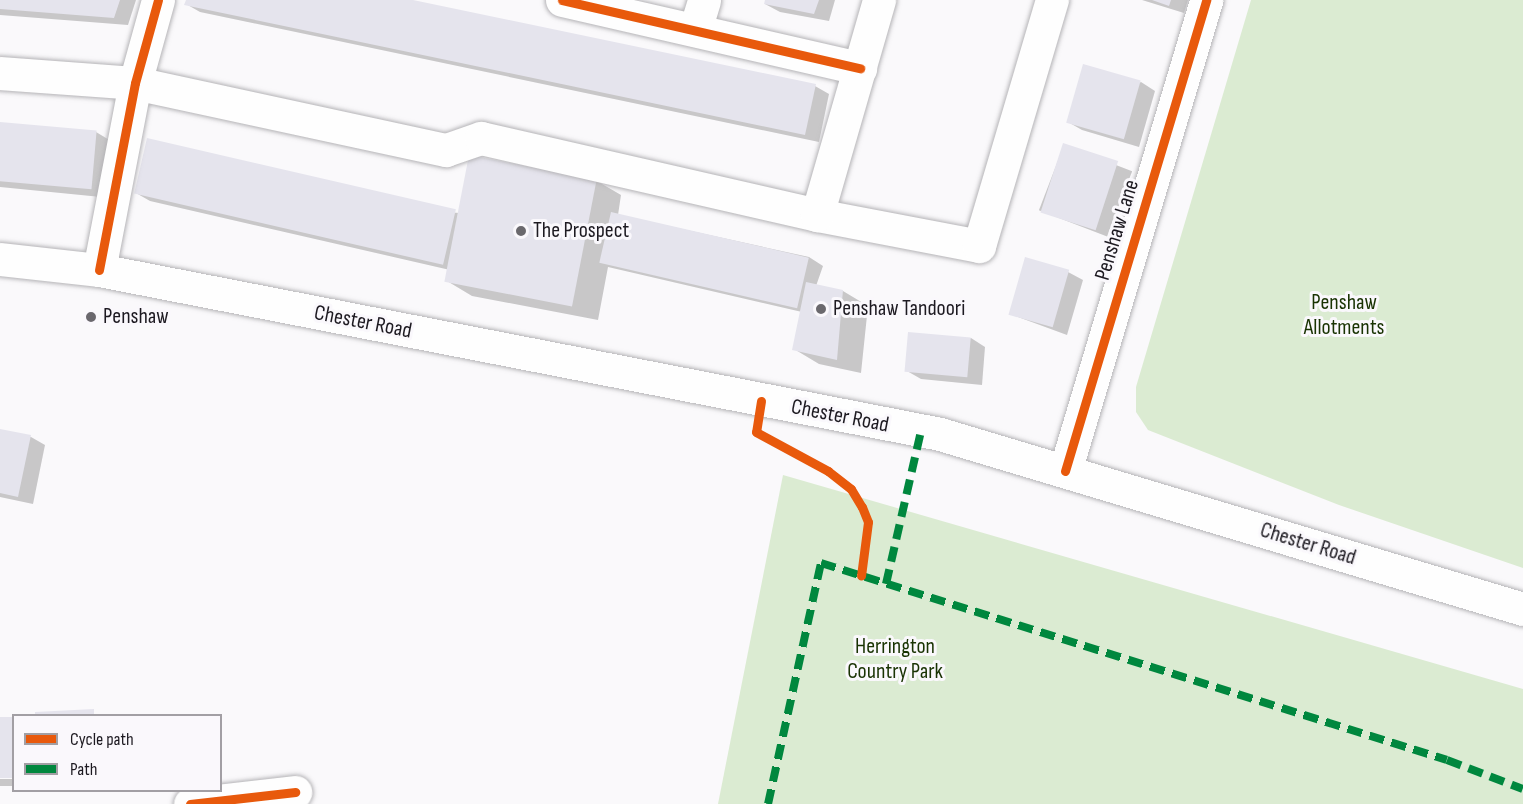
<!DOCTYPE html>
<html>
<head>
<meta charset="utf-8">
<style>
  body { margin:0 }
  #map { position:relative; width:1523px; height:804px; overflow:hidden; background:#faf9fb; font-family:"Sofia Sans Condensed",sans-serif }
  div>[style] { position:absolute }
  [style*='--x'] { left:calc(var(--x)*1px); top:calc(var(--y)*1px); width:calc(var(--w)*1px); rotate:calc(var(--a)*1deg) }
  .green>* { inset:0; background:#dbebd2 }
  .shadow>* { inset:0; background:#0003; transform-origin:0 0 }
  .building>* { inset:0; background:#e5e4ed; transform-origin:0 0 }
  .roads { filter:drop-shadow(0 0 2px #b5b4b7) drop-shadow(0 0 2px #b5b4b7) }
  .minor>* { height:33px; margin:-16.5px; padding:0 16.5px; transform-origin:16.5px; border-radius:16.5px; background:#fefefe }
  .major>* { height:33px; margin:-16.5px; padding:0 16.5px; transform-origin:16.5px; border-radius:16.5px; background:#fefefe }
  .quiet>* { height:8px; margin-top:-4px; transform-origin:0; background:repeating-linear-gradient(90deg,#00873e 0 15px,transparent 0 23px) }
  .cycleway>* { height:9px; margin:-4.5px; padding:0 4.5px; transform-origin:4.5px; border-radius:4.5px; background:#e8590c }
  .dots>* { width:16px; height:16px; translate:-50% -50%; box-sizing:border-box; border:3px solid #faf8fc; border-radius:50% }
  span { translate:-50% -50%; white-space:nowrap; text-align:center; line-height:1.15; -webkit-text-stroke:6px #faf8fc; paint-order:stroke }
  .street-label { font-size:22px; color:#1d1a21 }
  .poi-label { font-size:22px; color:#1d1a21 }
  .left { translate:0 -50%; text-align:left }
  .park-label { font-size:22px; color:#193303 }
  .legend { position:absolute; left:12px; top:714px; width:210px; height:78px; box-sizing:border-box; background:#faf8fc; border:2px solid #a29fa4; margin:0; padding:8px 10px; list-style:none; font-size:18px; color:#1d1a21 }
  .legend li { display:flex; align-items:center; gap:12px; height:30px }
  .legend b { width:30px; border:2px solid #a29fa4 }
</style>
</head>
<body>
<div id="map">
  <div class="green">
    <div style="clip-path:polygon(1251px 0,1523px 0,1523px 568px,1339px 505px,1148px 430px,1136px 412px,1136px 387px)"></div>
    <div style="clip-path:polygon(783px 475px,1523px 689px,1523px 804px,718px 804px)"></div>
  </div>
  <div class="shadow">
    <div style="clip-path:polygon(0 0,136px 0,128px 25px,0 15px)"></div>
    <div style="clip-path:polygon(187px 0,406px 0,815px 86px,829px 94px,819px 142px,200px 12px,186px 4px)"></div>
    <div style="clip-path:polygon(766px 0,835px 0,829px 21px,780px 12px,765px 4px)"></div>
    <div style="clip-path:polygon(1142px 0,1188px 0,1184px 13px)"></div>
    <div style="clip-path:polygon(1141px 82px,1155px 91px,1139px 147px,1082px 130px,1068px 122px)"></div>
    <div style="clip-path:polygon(0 123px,96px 132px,111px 141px,101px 197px,0 187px)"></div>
    <div style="left:1064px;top:145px;width:73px;height:70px;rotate:21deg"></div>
    <div style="clip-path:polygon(597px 181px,621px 195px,618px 215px,809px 257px,823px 266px,816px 286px,843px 291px,868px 306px,861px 373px,819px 364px,794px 349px,802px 312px,608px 267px,598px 320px,472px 296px,447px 281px,450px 270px,150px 201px,136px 193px,460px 213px)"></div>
    <div style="clip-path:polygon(1068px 272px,1083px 280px,1067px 335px,1010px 314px)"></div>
    <div style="clip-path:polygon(971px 338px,985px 347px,982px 385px,921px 379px,907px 371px)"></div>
    <div style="clip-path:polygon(0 430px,31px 437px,45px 445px,33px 504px,0 497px)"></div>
    <div style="left:14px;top:779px;width:7px;height:14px;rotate:90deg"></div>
  </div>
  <div class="building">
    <div style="clip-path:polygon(0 0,120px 0,114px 18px,0 9px)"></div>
    <div style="clip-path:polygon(186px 0,413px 0,816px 84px,805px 135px,184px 5px)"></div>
    <div style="clip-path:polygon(765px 0,819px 0,814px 14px,764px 4px)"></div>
    <div style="clip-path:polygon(1152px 0,1171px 0,1169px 6px)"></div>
    <div style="left:1083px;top:64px;width:60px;height:61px;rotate:16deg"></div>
    <div style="left:0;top:122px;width:97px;height:59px;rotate:5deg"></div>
    <div style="left:147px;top:138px;width:317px;height:57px;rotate:13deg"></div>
    <div style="left:1063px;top:143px;width:58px;height:73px;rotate:18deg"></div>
    <div style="left:469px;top:155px;width:130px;height:129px;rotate:11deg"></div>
    <div style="left:611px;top:212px;width:203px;height:52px;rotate:13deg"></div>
    <div style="left:1025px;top:257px;width:46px;height:60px;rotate:16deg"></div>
    <div style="clip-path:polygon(806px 282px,843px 290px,837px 360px,792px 350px)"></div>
    <div style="left:908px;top:332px;width:63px;height:40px;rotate:5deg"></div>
    <div style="clip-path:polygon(0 429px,31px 435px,18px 497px,0 493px)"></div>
    <div style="clip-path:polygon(94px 709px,94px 716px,35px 716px,35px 712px)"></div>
    <div style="left:14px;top:717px;width:61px;height:14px;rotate:90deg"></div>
  </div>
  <div class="roads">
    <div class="minor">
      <div style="--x:562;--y:0;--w:306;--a:12.9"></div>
      <div style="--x:695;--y:30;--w:31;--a:-73"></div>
      <div style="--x:0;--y:73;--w:135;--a:4.2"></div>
      <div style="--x:135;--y:83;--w:318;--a:12.2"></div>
      <div style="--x:446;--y:150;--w:37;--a:-19"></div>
      <div style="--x:481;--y:138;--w:345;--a:12.9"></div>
      <div style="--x:817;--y:215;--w:165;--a:10.8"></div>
      <div style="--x:979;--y:246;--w:257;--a:-73.5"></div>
      <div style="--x:817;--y:215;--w:224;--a:-73.9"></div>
      <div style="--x:99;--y:270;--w:190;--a:-79.1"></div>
      <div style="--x:135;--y:83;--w:86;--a:-74.5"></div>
      <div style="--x:1065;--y:471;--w:492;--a:-73.3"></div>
      <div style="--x:190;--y:804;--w:106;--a:-6.5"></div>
    </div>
    <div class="major">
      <div style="--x:0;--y:259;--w:100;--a:6.3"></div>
      <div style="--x:99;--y:270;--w:857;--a:11.03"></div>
      <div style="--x:940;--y:434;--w:609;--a:16.71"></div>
    </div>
  </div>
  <div class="quiet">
    <div style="--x:886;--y:584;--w:157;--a:-77.1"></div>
    <div style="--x:768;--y:804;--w:247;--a:-77.6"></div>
    <div style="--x:821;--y:563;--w:656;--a:17.47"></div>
    <div style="--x:1447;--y:760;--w:81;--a:20.9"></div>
  </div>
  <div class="cycleway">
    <div style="--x:562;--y:0;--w:306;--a:12.9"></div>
    <div style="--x:99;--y:270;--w:190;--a:-79.1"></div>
    <div style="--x:135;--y:83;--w:86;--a:-74.5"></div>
    <div style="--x:761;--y:401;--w:31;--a:99"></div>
    <div style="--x:756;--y:432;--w:82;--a:28.4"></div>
    <div style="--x:828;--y:471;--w:29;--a:38"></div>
    <div style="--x:851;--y:489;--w:21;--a:59"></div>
    <div style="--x:862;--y:507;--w:16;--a:68"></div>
    <div style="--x:868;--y:522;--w:54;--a:97.4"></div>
    <div style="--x:1065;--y:471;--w:492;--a:-73.3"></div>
    <div style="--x:190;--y:804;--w:106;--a:-6.5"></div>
  </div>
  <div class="dots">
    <div style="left:521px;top:231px;background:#6a686d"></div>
    <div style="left:821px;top:309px;background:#6a686d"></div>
    <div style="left:91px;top:317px;background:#6a686d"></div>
  </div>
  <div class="street-label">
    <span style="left:1117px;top:230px;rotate:-73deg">Penshaw Lane</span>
    <span style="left:363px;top:322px;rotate:11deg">Chester Road</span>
    <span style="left:840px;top:416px;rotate:11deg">Chester Road</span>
    <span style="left:1308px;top:544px;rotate:17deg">Chester Road</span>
  </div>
  <div class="poi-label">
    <span class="left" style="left:533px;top:231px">The Prospect</span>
    <span class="left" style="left:833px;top:309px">Penshaw Tandoori</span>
    <span class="left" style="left:103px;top:317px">Penshaw</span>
  </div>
  <div class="park-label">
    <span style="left:1344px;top:315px">Penshaw<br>Allotments</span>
    <span style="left:895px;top:659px">Herrington<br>Country Park</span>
  </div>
  <ul class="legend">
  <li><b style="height:8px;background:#e8590c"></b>Cycle path</li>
  <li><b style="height:8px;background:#00873e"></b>Path</li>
  </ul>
</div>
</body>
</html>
